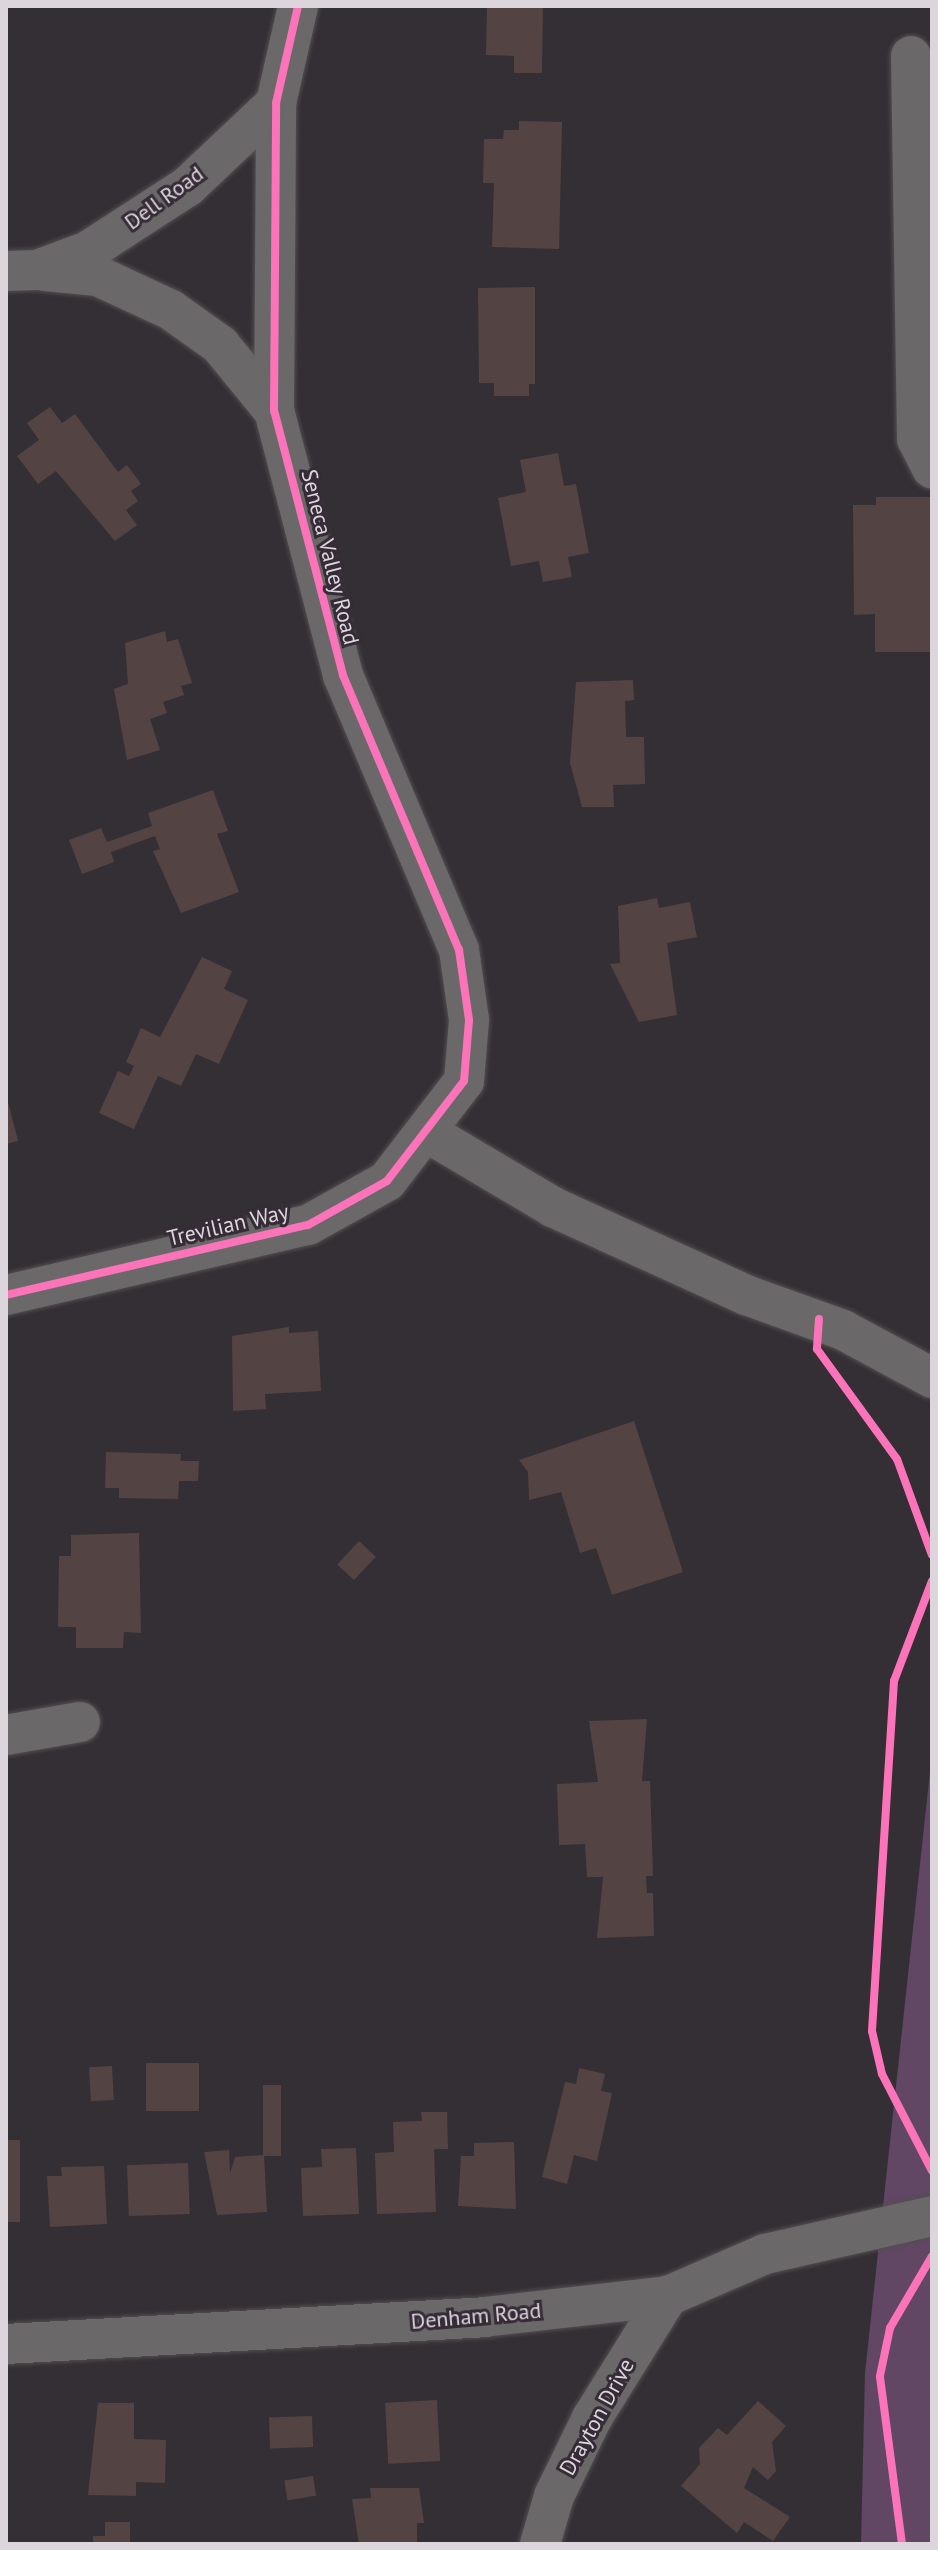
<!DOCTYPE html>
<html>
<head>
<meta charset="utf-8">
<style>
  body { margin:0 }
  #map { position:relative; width:938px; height:2550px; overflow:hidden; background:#342f34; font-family:"PT Sans",sans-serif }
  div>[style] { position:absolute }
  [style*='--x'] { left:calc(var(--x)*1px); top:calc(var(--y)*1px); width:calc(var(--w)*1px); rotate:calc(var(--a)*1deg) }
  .green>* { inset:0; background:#614764 }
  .building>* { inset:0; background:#534443; transform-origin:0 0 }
  .roads { filter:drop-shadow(0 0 2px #514e51) drop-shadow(0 0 2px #514e51) }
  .minor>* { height:40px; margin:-20px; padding:0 20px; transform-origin:20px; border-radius:20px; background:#6b6869 }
  .cycleway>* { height:8px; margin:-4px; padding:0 4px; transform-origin:4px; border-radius:4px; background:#fb73b8 }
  span { translate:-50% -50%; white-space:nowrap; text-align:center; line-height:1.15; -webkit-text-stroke:6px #362c37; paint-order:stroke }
  .street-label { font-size:22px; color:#dcd5dc }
  .frame { position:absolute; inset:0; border:8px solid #dcd5dc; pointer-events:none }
</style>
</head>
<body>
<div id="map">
  <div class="green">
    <div style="clip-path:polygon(932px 1753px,932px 2544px,861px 2544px,865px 2373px)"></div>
  </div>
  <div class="building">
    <div style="clip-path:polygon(487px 6px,543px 6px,542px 73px,514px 73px,514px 56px,486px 55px)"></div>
    <div style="clip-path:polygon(519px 121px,562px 122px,559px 249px,492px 247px,494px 183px,483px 183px,484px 139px,503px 139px,504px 130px,519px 130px)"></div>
    <div style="clip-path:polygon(535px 287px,535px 384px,529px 384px,529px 396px,494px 396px,494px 383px,479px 383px,478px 288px)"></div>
    <div style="clip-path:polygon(50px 407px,62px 423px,75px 414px,118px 472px,127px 465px,141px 484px,131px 491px,138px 501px,126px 510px,137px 525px,115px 541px,56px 471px,38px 484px,17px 456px,39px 440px,27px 423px)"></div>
    <div style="clip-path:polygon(558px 453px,564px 486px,576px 484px,589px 553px,568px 557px,572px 577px,543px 582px,539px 561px,511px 566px,498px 498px,526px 492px,520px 460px)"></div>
    <div style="clip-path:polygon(876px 497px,932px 497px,932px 652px,875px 652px,875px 614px,854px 615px,853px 505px,876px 505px)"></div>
    <div style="clip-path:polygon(165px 631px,167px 642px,178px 639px,192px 683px,181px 686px,184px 695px,163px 702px,167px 713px,150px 719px,160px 750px,127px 760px,114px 689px,128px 684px,125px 643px)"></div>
    <div style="clip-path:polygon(633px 680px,634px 700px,625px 701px,626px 737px,644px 737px,645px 784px,613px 785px,614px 807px,582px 807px,570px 763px,576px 682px)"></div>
    <div style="clip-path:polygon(213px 790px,228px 831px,217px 834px,239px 892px,181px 913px,153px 851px,160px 849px,155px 836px,111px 852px,114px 862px,82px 874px,69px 840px,101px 828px,107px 842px,152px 826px,148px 813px)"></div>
    <div style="clip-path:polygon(657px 898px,659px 908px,690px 902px,697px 937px,667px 943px,677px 1015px,639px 1022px,610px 964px,620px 963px,618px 906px)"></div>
    <div style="clip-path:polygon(202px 957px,232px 971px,224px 989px,248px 1000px,219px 1064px,196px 1054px,181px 1086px,158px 1076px,134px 1129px,99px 1113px,118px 1071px,129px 1076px,134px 1066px,126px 1062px,141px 1028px,160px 1037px)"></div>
    <div style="clip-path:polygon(7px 1098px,18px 1141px,6px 1144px,6px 1099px)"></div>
    <div style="clip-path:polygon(289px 1327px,289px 1333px,318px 1331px,321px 1391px,265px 1394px,266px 1409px,233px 1411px,232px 1336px)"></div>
    <div style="clip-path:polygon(634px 1421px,683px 1572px,612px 1595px,596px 1548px,580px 1553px,561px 1492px,529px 1500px,528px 1472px,519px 1460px)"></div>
    <div style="clip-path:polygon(106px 1452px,181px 1454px,180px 1461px,199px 1461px,198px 1481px,179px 1481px,178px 1499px,119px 1498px,119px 1488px,105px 1488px)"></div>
    <div style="clip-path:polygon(139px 1533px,141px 1633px,124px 1632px,123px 1648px,76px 1648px,76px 1627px,58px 1627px,59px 1556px,71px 1556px,71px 1535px)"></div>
    <div style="left:359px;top:1541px;width:23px;height:32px;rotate:43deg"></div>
    <div style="clip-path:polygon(647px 1719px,642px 1781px,650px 1781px,653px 1876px,646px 1876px,647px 1893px,653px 1893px,654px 1936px,597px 1938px,603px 1877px,587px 1877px,585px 1844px,559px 1845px,557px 1784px,598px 1782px,589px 1721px)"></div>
    <div style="left:146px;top:2063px;width:53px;height:48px"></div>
    <div style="left:112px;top:2066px;width:34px;height:23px;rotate:87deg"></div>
    <div style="clip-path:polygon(579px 2068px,605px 2074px,601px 2091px,612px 2093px,597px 2161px,574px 2155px,567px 2184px,542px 2177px,565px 2082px,576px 2084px)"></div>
    <div style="left:263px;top:2085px;width:18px;height:71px"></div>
    <div style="clip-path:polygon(421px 2112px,447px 2112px,448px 2149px,434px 2149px,436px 2212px,377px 2214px,375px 2153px,394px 2152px,393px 2122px,422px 2121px)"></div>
    <div style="left:6px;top:2140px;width:14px;height:82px"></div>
    <div style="clip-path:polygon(514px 2142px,516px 2209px,458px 2206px,461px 2156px,474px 2156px,474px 2143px)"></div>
    <div style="clip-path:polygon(356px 2148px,359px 2214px,303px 2216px,301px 2168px,322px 2167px,321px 2149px)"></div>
    <div style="clip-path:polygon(229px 2150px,230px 2173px,235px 2157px,264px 2155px,267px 2212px,217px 2215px,204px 2152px)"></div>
    <div style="left:188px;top:2163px;width:51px;height:61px;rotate:88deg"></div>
    <div style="clip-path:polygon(104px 2166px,107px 2224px,50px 2227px,47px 2176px,62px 2176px,61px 2167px)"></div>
    <div style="left:437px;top:2400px;width:61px;height:52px;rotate:87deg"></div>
    <div style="clip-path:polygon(758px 2401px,786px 2426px,772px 2442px,776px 2471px,768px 2480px,753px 2467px,744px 2488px,790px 2517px,773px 2541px,744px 2522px,737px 2533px,681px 2486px,700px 2464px,699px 2448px,718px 2428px,727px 2435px)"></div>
    <div style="clip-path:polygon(98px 2403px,134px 2403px,134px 2439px,166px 2440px,165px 2483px,136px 2482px,136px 2496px,88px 2495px)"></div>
    <div style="left:312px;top:2416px;width:31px;height:43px;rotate:88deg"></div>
    <div style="left:313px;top:2476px;width:20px;height:29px;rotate:81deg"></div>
    <div style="clip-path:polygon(370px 2488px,419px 2488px,424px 2523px,417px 2523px,417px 2544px,359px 2544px,352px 2499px,371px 2498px)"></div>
    <div style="clip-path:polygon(105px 2522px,130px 2522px,130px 2544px,93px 2544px,93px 2536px,105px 2536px)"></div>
  </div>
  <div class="roads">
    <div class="minor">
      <div style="--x:911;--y:56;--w:383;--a:89.1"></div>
      <div style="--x:917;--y:439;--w:33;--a:63"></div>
      <div style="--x:6;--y:271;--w:31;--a:-2"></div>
      <div style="--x:37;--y:270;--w:54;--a:-20.4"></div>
      <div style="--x:88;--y:251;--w:119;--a:-33"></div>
      <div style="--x:188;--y:186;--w:121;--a:-43.3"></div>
      <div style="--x:45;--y:271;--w:53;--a:5.4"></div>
      <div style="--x:98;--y:276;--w:81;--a:25"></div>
      <div style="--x:171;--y:310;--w:60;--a:35.5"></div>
      <div style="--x:220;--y:345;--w:85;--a:50.7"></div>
      <div style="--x:428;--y:1133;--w:145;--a:30.6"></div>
      <div style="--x:553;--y:1207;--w:212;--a:24.5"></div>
      <div style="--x:746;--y:1295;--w:103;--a:19.8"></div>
      <div style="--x:843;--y:1330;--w:101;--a:28.3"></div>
      <div style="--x:6;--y:1295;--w:310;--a:-13.1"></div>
      <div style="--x:308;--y:1225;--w:90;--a:-29.1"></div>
      <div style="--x:387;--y:1181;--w:126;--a:-52.4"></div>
      <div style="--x:464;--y:1081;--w:61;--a:-85.3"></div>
      <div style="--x:469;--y:1020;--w:71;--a:-98.1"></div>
      <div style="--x:459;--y:950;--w:298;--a:-112.9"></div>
      <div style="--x:343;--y:675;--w:273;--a:-104.6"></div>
      <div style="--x:274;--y:411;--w:308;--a:-89.6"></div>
      <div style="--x:276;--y:103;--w:99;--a:-77.2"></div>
      <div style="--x:6;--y:1735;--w:75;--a:-10"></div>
      <div style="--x:6;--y:2344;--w:479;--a:-3.2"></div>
      <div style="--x:484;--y:2317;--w:185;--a:-6.5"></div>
      <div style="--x:668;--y:2296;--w:106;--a:-23.4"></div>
      <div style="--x:765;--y:2254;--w:171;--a:-12.8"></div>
      <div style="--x:540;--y:2544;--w:50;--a:-73.7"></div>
      <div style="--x:554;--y:2496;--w:87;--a:-64"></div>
      <div style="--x:592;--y:2418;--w:144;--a:-58.1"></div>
    </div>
  </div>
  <div class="cycleway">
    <div style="--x:6;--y:1295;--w:310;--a:-13.1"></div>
    <div style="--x:308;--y:1225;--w:90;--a:-29.1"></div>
    <div style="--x:387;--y:1181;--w:126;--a:-52.4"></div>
    <div style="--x:464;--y:1081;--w:61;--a:-85.3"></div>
    <div style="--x:469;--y:1020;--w:71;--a:-98.1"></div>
    <div style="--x:459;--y:950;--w:298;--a:-112.9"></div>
    <div style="--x:343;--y:675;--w:273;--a:-104.6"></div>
    <div style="--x:274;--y:411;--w:308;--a:-89.6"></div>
    <div style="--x:276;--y:103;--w:99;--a:-77.2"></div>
    <div style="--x:819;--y:1319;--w:30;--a:94"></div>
    <div style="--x:817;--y:1349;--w:136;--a:54"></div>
    <div style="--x:897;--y:1459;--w:102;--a:70"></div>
    <div style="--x:932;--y:1581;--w:107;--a:110.8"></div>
    <div style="--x:894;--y:1681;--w:351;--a:93.6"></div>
    <div style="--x:872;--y:2031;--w:44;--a:76.9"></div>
    <div style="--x:882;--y:2074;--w:109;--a:62.7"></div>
    <div style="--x:902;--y:2544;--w:169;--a:-97.5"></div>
    <div style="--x:880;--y:2376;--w:49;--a:-78.2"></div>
    <div style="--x:890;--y:2328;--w:83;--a:-59.7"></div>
  </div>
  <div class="street-label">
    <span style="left:164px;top:198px;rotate:-36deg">Dell Road</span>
    <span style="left:330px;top:557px;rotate:76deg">Seneca Valley Road</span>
    <span style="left:228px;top:1225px;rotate:-13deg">Trevilian Way</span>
    <span style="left:476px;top:2316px;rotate:-5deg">Denham Road</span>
    <span style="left:597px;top:2417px;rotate:-61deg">Drayton Drive</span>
  </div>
  <div class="frame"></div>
</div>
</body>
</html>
